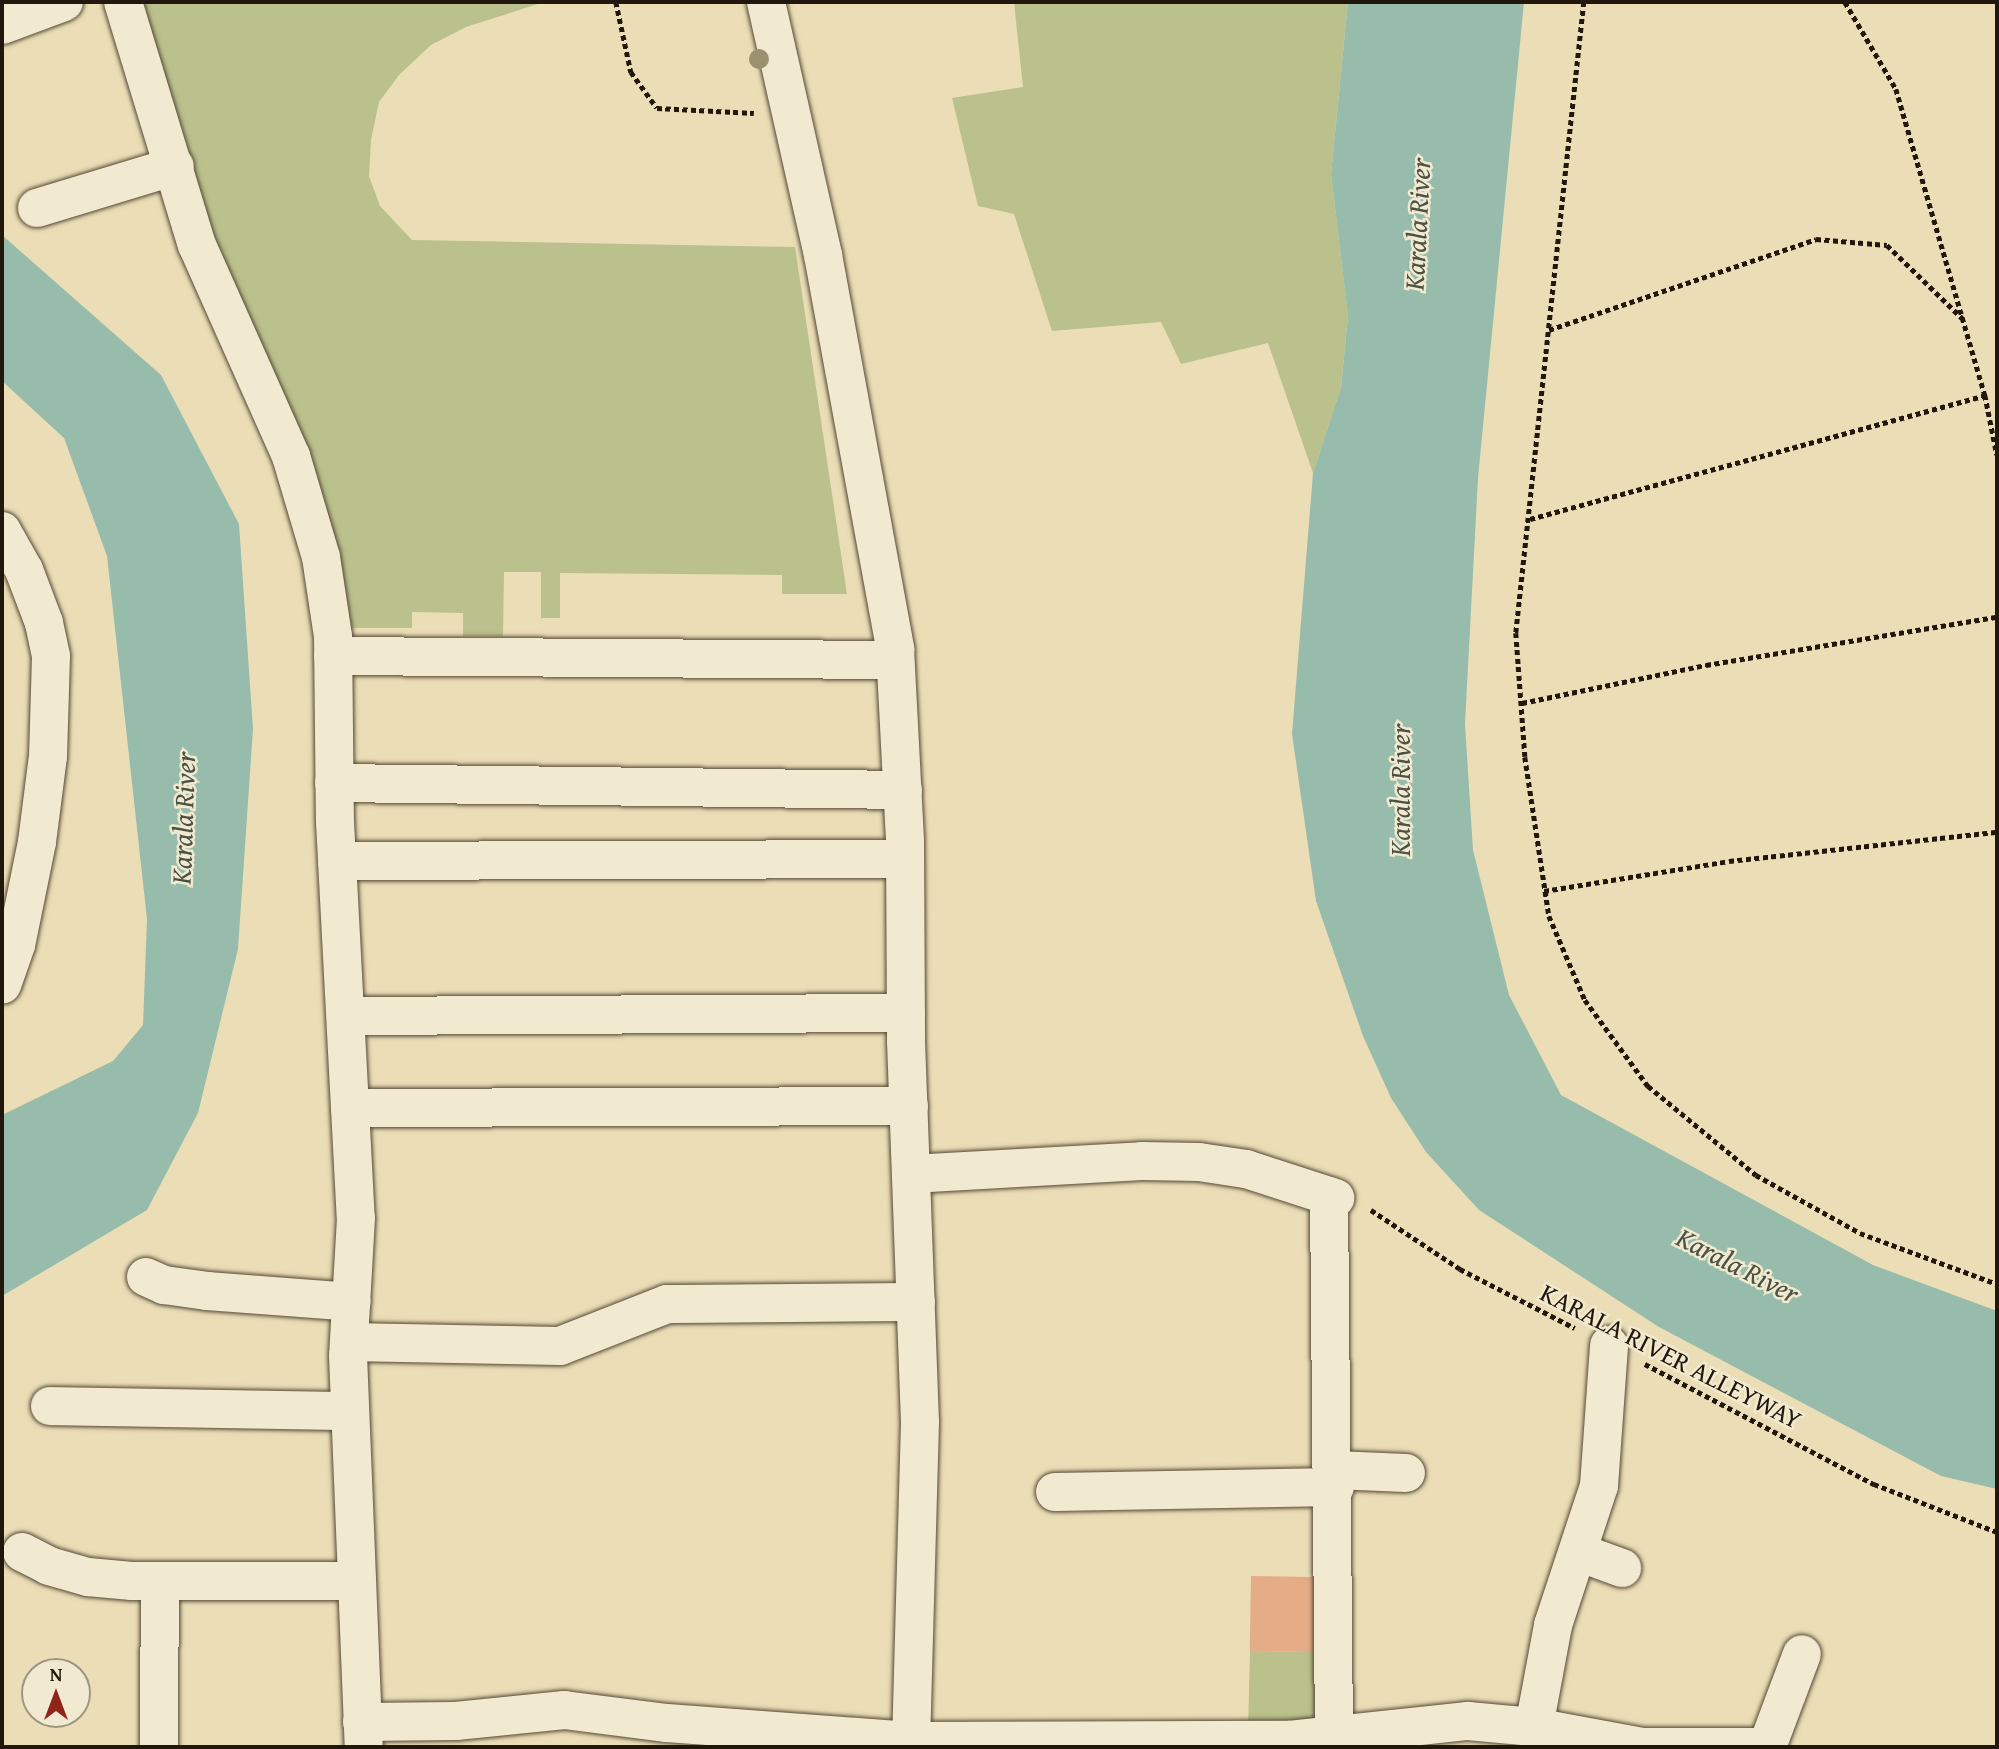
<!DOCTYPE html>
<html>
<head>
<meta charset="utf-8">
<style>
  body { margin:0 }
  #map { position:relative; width:1999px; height:1749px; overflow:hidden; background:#ebdeb6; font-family:"Gentium Book Plus",serif }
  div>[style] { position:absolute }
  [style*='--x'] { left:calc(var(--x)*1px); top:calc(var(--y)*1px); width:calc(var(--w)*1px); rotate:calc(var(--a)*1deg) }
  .green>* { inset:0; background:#bac18c }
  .water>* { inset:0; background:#98bcac }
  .building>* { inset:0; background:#e5ac88; transform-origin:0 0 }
  .path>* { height:4.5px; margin-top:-2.25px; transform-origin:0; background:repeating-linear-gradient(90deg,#22170c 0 5px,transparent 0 8.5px) }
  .roads { filter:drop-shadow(0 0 2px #544936) drop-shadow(0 0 2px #544936) }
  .street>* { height:38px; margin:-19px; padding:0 19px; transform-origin:19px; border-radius:19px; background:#f2ead0 }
  .secondary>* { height:38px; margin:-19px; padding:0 19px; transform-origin:19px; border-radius:19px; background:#f2ead0 }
  .trees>* { width:20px; height:20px; margin:-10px; border-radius:50%; background:#9a9171 }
  span { translate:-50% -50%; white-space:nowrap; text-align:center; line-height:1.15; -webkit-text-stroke:5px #f2ead0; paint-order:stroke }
  .street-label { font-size:26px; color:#22170c }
  .water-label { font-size:28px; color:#4b5144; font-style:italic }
  .frame { position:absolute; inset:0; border:4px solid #22170c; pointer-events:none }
  .north { position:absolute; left:21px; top:1658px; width:70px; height:70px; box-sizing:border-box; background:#f2ead0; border:2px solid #9f9682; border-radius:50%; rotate:0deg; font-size:19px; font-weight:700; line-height:28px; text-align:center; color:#22170c }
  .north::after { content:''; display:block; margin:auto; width:24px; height:32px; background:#8f2418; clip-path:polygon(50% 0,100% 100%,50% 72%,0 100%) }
</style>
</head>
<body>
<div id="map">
  <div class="green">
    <div style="clip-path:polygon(143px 2px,544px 2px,466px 27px,431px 45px,399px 75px,379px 102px,371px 140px,369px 176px,380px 206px,412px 240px,795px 247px,847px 594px,782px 594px,782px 575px,560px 573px,560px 618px,541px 618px,541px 572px,504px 572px,503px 636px,463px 636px,463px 613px,412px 612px,412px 628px,345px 628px,204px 237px)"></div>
    <div style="clip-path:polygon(1014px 2px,1348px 2px,1331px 174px,1348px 315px,1341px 387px,1313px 473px,1268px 343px,1181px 364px,1161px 322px,1052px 331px,1014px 214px,978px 206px,952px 98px,1023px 87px)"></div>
    <div style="clip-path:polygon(1250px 1651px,1323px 1652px,1323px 1720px,1248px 1731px)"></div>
  </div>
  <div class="water">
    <div style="clip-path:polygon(1348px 2px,1524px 2px,1478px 478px,1465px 724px,1473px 850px,1509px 995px,1561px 1095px,1873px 1265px,1997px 1311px,1997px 1489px,1941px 1476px,1659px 1327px,1479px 1210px,1426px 1152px,1391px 1098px,1363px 1036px,1316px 901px,1292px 734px,1313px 473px,1341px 387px,1348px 316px,1331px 174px)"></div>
    <div style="clip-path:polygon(2px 235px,161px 375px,239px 524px,253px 729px,238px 949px,198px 1113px,147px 1210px,2px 1296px,2px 1115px,113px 1061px,143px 1025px,147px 919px,107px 556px,64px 438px,2px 381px)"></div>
  </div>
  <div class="building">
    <div style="left:1251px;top:1576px;width:73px;height:75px;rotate:1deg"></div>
  </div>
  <div class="path">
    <div style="--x:616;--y:2;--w:72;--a:77.9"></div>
    <div style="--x:631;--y:72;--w:44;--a:54.2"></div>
    <div style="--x:657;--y:108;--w:97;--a:3"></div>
    <div style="--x:1584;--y:2;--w:635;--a:96.15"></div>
    <div style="--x:1516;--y:633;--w:124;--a:85.8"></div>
    <div style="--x:1525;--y:757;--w:161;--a:81.4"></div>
    <div style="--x:1549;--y:916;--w:91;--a:66.8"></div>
    <div style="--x:1585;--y:1000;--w:107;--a:53.8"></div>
    <div style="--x:1648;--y:1086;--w:140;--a:39.5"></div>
    <div style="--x:1756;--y:1175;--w:119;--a:29.1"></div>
    <div style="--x:1860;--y:1233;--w:146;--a:20.4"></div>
    <div style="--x:1845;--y:2;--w:101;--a:59.6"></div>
    <div style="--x:1896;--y:89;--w:319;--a:73.8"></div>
    <div style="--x:1985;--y:395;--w:61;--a:78.7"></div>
    <div style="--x:1549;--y:330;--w:282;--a:-18.8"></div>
    <div style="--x:1816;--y:239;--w:71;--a:4.8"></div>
    <div style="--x:1887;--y:245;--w:105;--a:44.2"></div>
    <div style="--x:1530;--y:519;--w:472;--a:-15.2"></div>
    <div style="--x:1522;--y:703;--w:188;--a:-11.7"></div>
    <div style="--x:1706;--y:665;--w:295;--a:-9.4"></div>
    <div style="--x:1544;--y:891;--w:187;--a:-9.2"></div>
    <div style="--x:1729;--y:861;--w:270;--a:-6.2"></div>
    <div style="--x:1371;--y:1210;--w:107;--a:33.5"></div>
    <div style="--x:1460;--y:1269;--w:129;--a:27.2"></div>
    <div style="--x:1645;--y:1364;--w:259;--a:27.7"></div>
    <div style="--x:1874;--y:1484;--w:132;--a:21.3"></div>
  </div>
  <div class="roads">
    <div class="street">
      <div style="--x:123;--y:2;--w:254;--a:73.1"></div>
      <div style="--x:197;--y:245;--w:231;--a:66"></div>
      <div style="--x:291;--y:456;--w:105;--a:73.5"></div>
      <div style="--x:321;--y:557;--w:80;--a:81.4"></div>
      <div style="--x:333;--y:636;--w:186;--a:89.4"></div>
      <div style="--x:335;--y:822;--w:397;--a:87"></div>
      <div style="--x:356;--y:1218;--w:137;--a:93.3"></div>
      <div style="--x:348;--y:1355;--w:392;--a:87.7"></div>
      <div style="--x:2;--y:25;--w:66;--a:-20.4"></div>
      <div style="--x:37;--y:208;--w:144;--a:-16.9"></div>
      <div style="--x:2;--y:531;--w:45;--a:60.6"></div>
      <div style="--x:24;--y:570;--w:57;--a:69.3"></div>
      <div style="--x:44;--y:623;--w:34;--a:78"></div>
      <div style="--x:51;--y:656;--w:100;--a:91.7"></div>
      <div style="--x:48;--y:756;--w:87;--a:97.3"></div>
      <div style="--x:37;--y:842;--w:105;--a:101.5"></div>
      <div style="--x:16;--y:945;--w:42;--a:109.3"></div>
      <div style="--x:333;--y:656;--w:562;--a:0.41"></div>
      <div style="--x:334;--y:783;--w:569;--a:0.7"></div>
      <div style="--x:337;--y:861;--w:568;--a:-0.2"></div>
      <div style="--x:346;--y:1016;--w:560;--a:-0.31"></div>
      <div style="--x:350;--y:1108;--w:559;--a:-0.2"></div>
      <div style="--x:911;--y:1174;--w:231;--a:-3.2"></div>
      <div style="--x:1142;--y:1161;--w:57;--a:1"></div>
      <div style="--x:1199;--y:1162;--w:48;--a:8.5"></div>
      <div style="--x:1246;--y:1169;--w:94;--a:18"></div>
      <div style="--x:1329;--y:1196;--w:542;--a:89.47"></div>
      <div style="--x:146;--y:1277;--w:20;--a:24"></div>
      <div style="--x:164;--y:1285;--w:43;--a:7.9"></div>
      <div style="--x:207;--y:1291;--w:145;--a:4.3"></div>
      <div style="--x:349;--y:1342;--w:211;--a:1.1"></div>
      <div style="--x:560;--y:1346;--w:115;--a:-21.4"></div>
      <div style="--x:667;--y:1304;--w:249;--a:-0.5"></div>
      <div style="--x:50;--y:1406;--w:300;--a:1"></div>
      <div style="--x:1334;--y:1470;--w:72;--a:2.4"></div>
      <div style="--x:1055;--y:1492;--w:280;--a:-1"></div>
      <div style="--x:22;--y:1552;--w:30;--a:27"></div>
      <div style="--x:49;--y:1566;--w:41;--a:15.8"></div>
      <div style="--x:88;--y:1577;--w:44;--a:5.2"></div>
      <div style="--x:132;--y:1581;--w:225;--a:0"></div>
      <div style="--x:1578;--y:1552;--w:47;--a:20"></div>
      <div style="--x:362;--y:1722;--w:94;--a:-0.6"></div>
      <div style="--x:456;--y:1721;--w:109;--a:-5.8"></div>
      <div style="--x:564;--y:1710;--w:104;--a:7.2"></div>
      <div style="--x:667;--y:1723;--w:247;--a:4.2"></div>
      <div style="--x:913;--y:1741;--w:376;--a:-0.2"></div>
      <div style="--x:1289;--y:1740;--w:180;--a:-6.1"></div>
      <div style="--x:1468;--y:1721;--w:66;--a:5.2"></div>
      <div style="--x:1534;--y:1727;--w:110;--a:10.5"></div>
      <div style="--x:1642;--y:1747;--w:125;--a:0"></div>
      <div style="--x:1767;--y:1747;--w:99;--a:-69.4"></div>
      <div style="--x:1534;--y:1727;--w:104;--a:-79.4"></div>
      <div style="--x:1553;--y:1625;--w:146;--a:-71.7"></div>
      <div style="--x:1599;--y:1486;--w:141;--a:-85.9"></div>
      <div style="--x:159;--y:1747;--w:165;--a:-89.7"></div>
    </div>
    <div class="secondary">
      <div style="--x:766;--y:2;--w:259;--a:77.3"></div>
      <div style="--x:823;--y:255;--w:401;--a:79.6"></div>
      <div style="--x:895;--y:649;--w:192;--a:87"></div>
      <div style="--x:905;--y:841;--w:200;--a:89.7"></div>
      <div style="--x:906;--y:1041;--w:381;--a:87.9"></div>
      <div style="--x:920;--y:1422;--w:325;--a:91.6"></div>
    </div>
  </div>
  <div class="trees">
    <div style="left:759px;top:59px"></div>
  </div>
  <div class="street-label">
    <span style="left:1671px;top:1356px;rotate:27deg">KARALA RIVER ALLEYWAY</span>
  </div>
  <div class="water-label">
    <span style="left:1417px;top:224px;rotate:-87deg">Karala River</span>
    <span style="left:1400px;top:790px;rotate:-90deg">Karala River</span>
    <span style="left:183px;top:818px;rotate:-88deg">Karala River</span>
    <span style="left:1738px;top:1265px;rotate:27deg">Karala River</span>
  </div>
  <div class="frame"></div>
  <div class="north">N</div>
</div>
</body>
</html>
